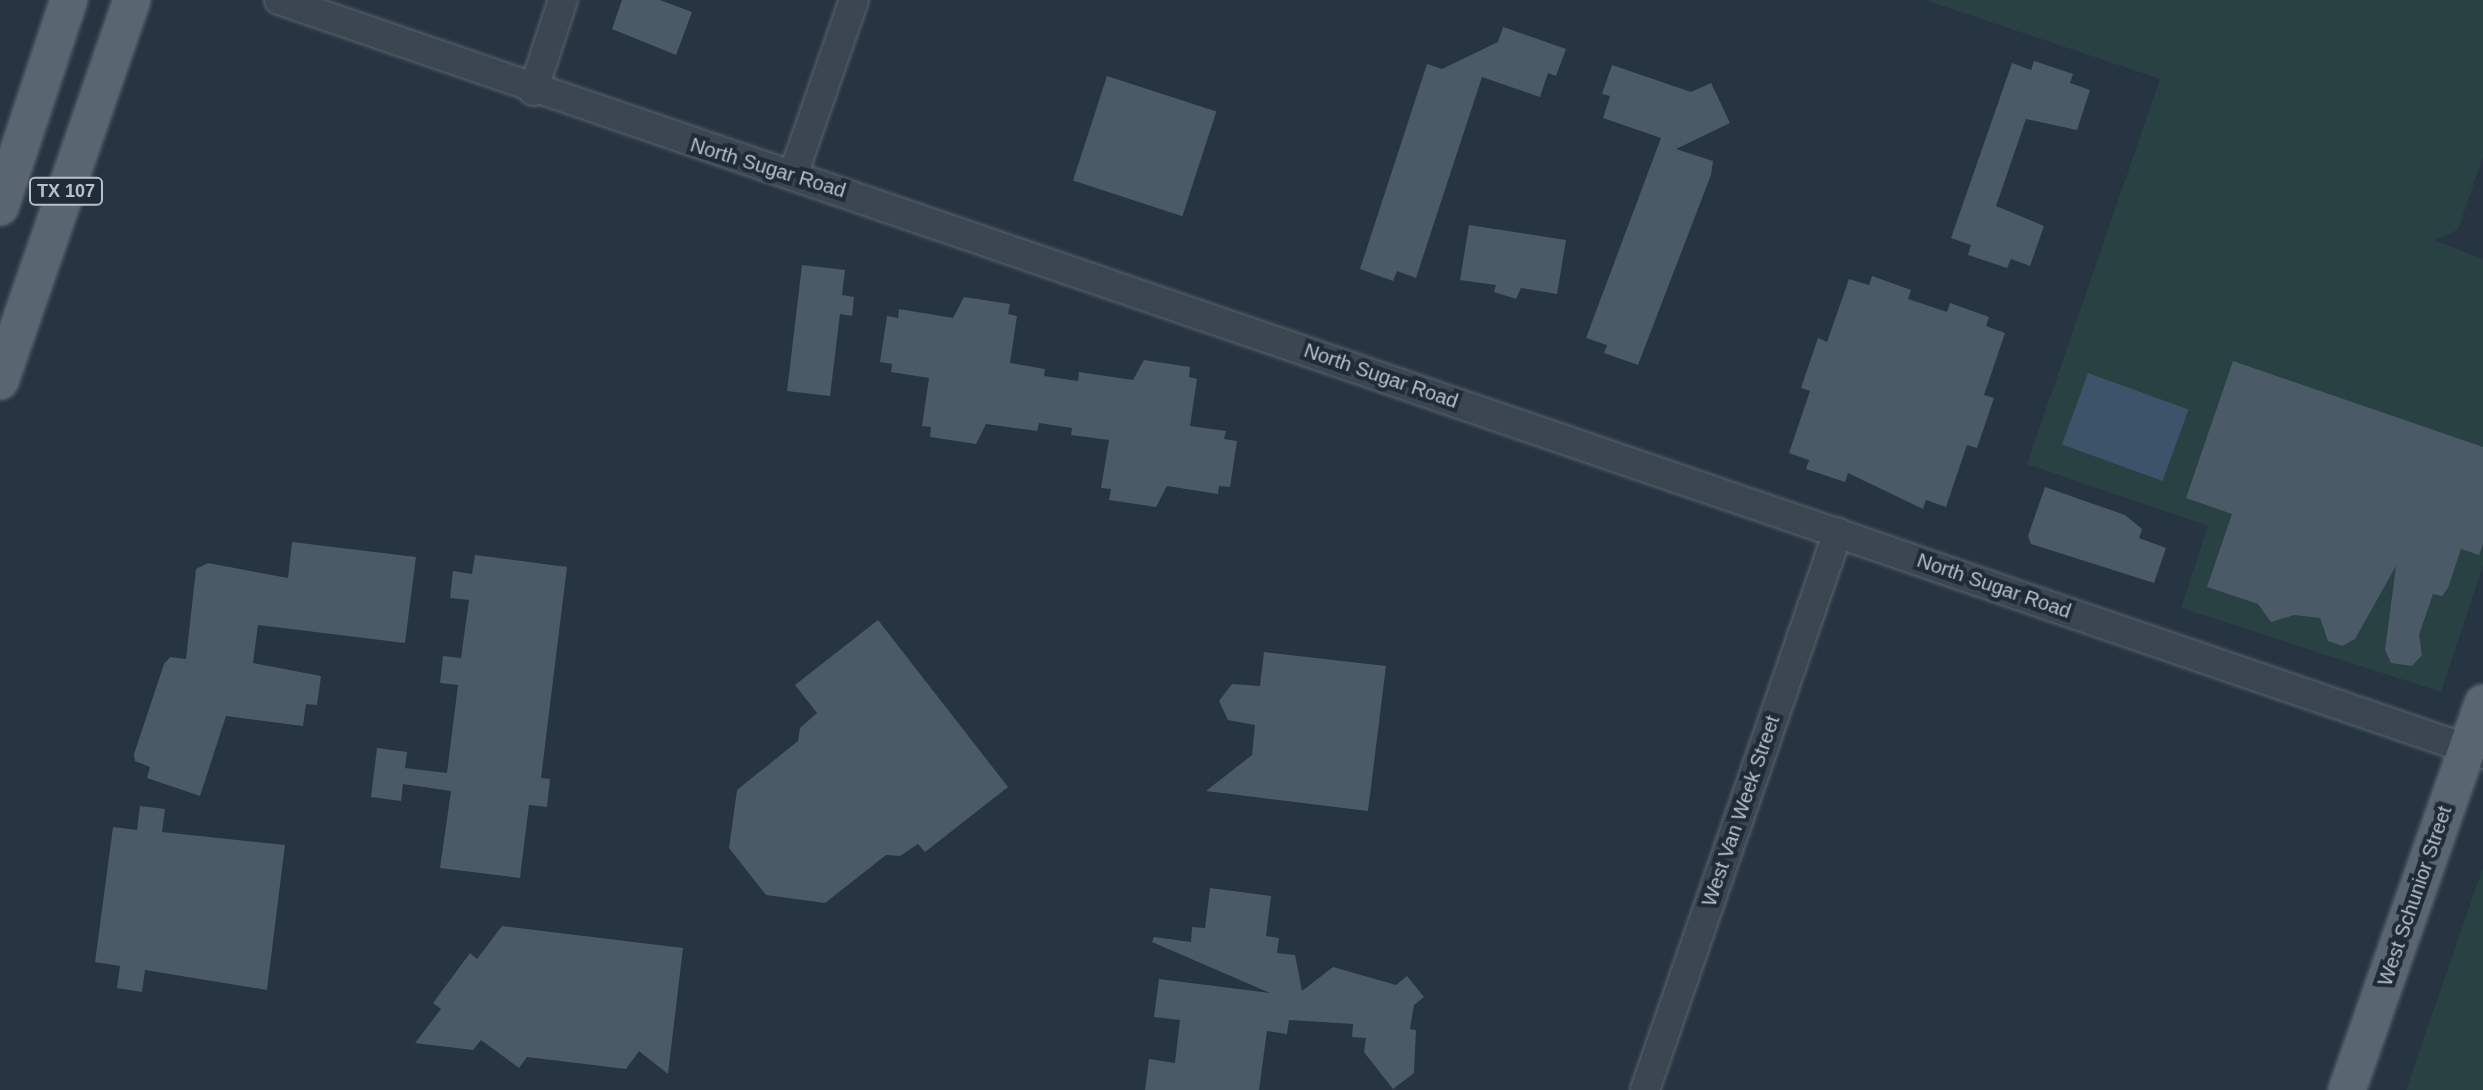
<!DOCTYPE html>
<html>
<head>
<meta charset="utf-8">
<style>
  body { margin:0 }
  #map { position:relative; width:2483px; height:1090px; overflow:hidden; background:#273441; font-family:Helvetica,sans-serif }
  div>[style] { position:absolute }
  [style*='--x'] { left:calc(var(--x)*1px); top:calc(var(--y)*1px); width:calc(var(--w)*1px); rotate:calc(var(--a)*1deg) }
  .green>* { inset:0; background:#294142 }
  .water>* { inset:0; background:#3c536a; transform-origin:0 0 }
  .building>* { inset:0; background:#4b5a67; transform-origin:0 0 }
  .roads { filter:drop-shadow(0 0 2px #59646e) drop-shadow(0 0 2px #59646e) }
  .minor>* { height:28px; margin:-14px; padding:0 14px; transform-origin:14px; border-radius:14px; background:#3b4651 }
  .major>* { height:36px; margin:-18px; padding:0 18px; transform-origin:18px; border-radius:18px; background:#596571 }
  span { translate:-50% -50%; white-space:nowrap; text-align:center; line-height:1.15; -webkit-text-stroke:8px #1f2b36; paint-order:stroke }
  .shield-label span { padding:2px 6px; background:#1f2b36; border:2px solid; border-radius:6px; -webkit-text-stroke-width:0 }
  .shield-label { font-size:18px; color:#b8c1cb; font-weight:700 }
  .street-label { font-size:20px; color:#b8c1cb }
</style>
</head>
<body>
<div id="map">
  <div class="green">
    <div style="clip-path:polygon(1925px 0,2483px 0,2483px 156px,2458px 230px,2434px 240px,2483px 259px,2483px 566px,2441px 692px,2181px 608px,2208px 526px,2027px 464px,2160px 79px)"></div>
    <div style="clip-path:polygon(2483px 867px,2483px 1090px,2406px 1090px)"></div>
  </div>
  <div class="water">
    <div style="left:2088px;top:373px;width:107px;height:76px;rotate:20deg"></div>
  </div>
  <div class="building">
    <div style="clip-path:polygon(622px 0,660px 0,692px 12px,676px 55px,612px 29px)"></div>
    <div style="clip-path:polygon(1503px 27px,1566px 49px,1556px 76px,1548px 73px,1540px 97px,1482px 77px,1416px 278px,1397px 271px,1393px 281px,1360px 269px,1427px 64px,1442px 69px,1498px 42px)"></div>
    <div style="clip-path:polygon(2034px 61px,2073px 74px,2070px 83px,2090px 90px,2077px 130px,2026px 119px,1996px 206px,2044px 226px,2030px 266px,2011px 259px,2007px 268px,1968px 255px,1971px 245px,1951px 238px,2012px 63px,2031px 70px)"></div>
    <div style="clip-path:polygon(1612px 65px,1691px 92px,1711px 83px,1730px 123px,1676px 149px,1713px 161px,1711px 175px,1638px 365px,1604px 353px,1607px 345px,1586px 338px,1661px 138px,1603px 118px,1610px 96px,1602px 94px)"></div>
    <div style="left:1107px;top:76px;width:115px;height:110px;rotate:18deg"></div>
    <div style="clip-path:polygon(1469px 225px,1566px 240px,1557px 294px,1521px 288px,1516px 299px,1494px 292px,1496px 285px,1460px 280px)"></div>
    <div style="clip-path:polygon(802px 265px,845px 270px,842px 295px,854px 297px,852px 316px,840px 314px,830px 396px,787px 391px)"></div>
    <div style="clip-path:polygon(1872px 276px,1911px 290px,1908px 299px,1947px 312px,1950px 303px,1989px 317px,1986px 326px,2005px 333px,1984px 395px,1994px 398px,1977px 448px,1967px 445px,1946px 507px,1926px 500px,1923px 509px,1848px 473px,1845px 482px,1806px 469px,1809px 460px,1789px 453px,1810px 391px,1801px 388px,1818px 338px,1827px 342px,1849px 279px,1869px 285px)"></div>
    <div style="clip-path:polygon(964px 297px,1010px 304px,1008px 314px,1017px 316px,1010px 363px,1045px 369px,1044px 376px,1078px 381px,1079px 372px,1133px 380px,1144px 360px,1190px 367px,1189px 377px,1197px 379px,1190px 426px,1226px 431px,1224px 439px,1237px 441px,1230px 487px,1219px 486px,1218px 494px,1167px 486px,1156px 507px,1109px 500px,1111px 489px,1101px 488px,1109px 440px,1071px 435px,1072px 428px,1039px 423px,1037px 431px,986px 424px,976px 444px,930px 437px,931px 427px,922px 426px,929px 378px,891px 372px,892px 364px,880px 362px,887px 316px,898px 318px,899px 309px,953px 318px)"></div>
    <div style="clip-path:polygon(2233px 361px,2483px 447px,2483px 544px,2479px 555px,2461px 549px,2448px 588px,2442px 596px,2433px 594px,2419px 635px,2422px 655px,2412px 666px,2391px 663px,2385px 650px,2396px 566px,2355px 639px,2342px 646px,2328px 641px,2320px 618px,2294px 615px,2271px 622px,2258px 604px,2207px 587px,2232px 514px,2186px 498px)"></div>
    <div style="clip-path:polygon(2045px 487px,2125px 515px,2142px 529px,2139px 538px,2166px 548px,2154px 583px,2031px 544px,2028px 536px)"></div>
    <div style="clip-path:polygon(292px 542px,416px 557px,405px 643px,258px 625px,253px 663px,321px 676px,317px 705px,306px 704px,303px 726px,226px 716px,200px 796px,147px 778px,150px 767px,135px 761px,134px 754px,164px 664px,170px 657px,186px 659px,196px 569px,208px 563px,288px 578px)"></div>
    <div style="clip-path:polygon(475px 555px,567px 567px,541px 778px,550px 779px,547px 807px,529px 805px,520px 878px,440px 868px,451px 791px,403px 784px,401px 801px,371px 797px,377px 748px,407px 752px,405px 768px,447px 773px,458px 685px,440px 683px,443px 656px,461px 658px,469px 600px,450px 598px,453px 571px,472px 574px)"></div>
    <div style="clip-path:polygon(878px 620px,1008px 787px,925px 852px,918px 844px,900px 856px,886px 855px,825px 903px,766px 895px,729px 848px,737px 790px,798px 741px,800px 728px,817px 713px,795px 685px)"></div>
    <div style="clip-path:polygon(1264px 652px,1386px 666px,1368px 811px,1206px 791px,1252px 755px,1255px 725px,1228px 720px,1219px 701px,1232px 684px,1260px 686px)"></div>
    <div style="clip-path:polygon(140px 806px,165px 809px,162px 832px,285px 845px,267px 990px,145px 970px,142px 992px,117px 988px,120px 966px,95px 962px,113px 827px,137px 830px)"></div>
    <div style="clip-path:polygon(1210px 888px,1271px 896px,1266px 936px,1279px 938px,1277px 953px,1295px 955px,1302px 991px,1333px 967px,1396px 985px,1407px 976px,1424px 997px,1414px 1005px,1410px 1029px,1416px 1030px,1414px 1073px,1393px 1089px,1364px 1052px,1366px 1038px,1352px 1037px,1353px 1024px,1289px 1020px,1287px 1034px,1267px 1031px,1259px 1090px,1145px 1090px,1149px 1059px,1175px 1063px,1180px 1020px,1154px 1017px,1159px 979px,1270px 993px,1152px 942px,1154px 937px,1191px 942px,1192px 927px,1205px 928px)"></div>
    <div style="clip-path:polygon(502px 926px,683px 948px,668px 1074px,639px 1051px,626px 1069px,527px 1057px,519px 1068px,481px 1040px,473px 1050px,415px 1043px,441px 1009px,433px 1003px,470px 953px,477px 959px)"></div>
  </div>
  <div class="roads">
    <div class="minor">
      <div style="--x:279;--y:0;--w:2329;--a:18.89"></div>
      <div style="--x:533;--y:91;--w:96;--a:-71.8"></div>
      <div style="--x:793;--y:175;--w:185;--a:-70.8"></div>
      <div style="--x:1645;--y:1090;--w:590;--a:-70.92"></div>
    </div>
    <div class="major">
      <div style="--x:0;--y:207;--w:218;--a:-71.6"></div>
      <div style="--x:0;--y:381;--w:403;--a:-70.9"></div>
      <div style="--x:2347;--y:1090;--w:410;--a:-70.6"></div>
    </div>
  </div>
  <div class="shield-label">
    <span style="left:66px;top:191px">TX 107</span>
  </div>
  <div class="street-label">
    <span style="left:768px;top:168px;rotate:17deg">North Sugar Road</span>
    <span style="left:1381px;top:376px;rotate:19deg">North Sugar Road</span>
    <span style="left:1994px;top:586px;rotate:19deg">North Sugar Road</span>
    <span style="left:1741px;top:811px;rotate:-71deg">West Van Week Street</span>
    <span style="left:2415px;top:896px;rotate:-71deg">West Schunior Street</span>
  </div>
</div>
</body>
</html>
